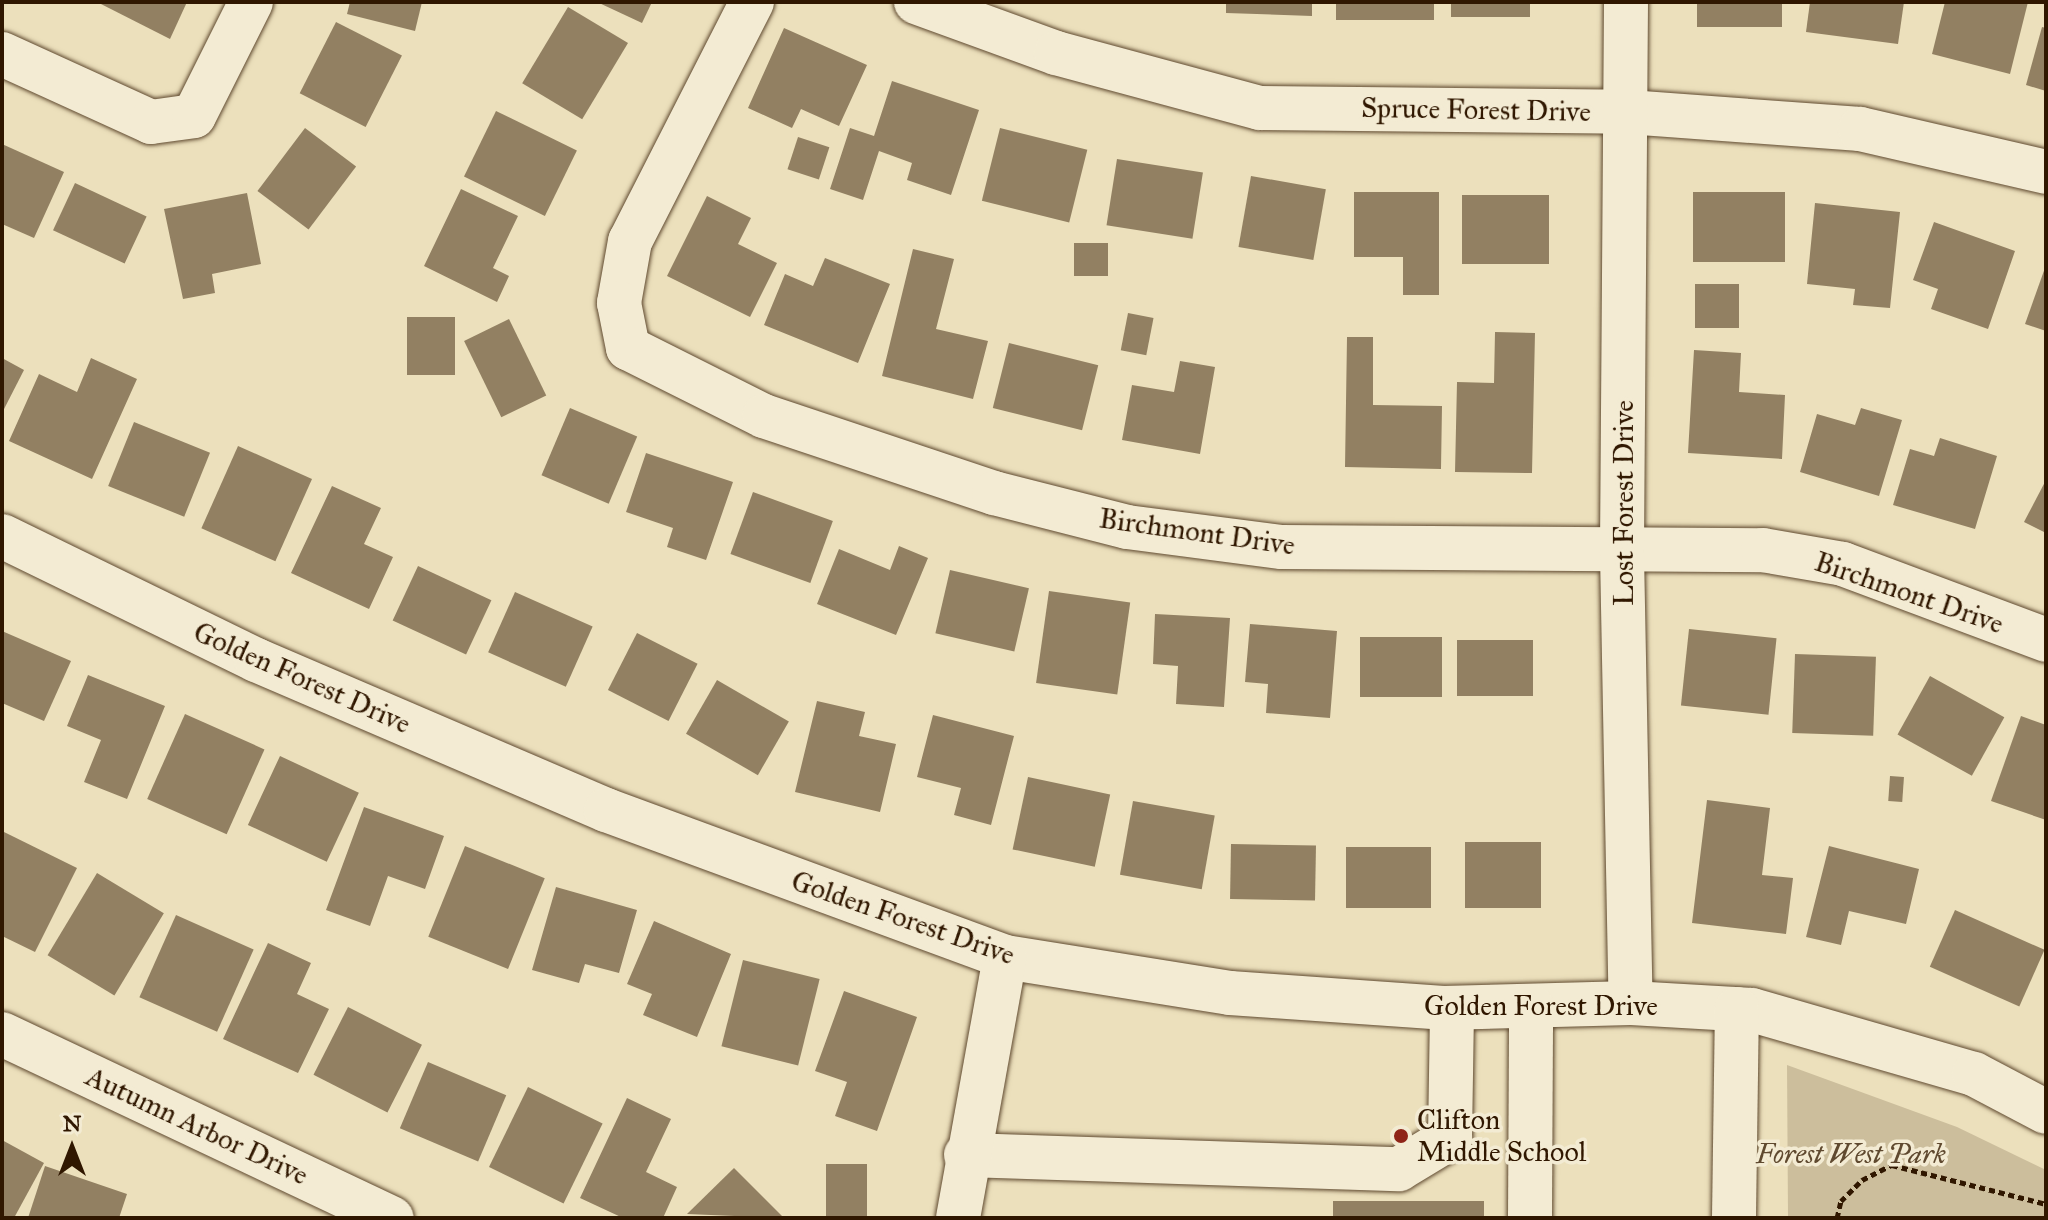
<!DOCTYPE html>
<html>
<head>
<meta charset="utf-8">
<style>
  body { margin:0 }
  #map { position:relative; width:2048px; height:1220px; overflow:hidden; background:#ece0bc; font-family:"IM FELL Great Primer",serif }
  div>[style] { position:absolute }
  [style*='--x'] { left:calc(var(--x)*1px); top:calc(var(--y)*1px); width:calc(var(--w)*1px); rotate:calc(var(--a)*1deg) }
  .green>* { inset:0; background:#ccbe9c }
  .building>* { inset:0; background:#928062; transform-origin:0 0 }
  .path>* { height:5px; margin-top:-2.5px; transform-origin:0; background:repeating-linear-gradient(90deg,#301700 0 6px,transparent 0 10px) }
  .roads { filter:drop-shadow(0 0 2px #5f492f) drop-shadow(0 0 2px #5f492f) }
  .minor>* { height:44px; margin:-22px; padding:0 22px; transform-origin:22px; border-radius:22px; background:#f3ebd3 }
  .dots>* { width:22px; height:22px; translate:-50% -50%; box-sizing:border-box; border:4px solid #f3ebd3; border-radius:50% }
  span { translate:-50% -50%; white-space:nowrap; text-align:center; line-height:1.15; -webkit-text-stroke:7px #f3ebd3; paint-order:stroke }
  .street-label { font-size:28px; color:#301700 }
  .poi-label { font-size:28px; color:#301700 }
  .left { translate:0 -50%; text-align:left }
  .park-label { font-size:28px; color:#5f492f; font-style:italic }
  .frame { position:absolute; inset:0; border:4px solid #301700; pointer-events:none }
  .north { position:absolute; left:32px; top:1108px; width:80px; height:80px; -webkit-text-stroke:6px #f3ebd3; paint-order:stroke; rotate:0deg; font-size:22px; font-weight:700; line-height:32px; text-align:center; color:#301700 }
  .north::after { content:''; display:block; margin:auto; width:28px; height:36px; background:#301700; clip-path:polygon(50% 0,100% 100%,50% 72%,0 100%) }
</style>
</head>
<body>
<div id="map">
  <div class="green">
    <div style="clip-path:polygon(1787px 1065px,1957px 1127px,2046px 1170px,2046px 1218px,1788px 1218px)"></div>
  </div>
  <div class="building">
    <div style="clip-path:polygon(97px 2px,187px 2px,170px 39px)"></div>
    <div style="clip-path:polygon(350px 2px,422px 2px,415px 31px,347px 14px)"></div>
    <div style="clip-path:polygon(597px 2px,652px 2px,642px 23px)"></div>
    <div style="clip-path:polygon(1226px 2px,1312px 2px,1312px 16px,1226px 13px)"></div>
    <div style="left:1336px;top:2px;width:98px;height:18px"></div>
    <div style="left:1451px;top:2px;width:79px;height:15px"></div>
    <div style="left:1697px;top:2px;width:85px;height:25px"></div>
    <div style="clip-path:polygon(1810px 2px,1904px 2px,1898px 44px,1806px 32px)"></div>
    <div style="clip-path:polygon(1945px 2px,2028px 2px,2010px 74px,1932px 54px)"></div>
    <div style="left:568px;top:7px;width:70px;height:89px;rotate:31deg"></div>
    <div style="left:336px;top:22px;width:74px;height:80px;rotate:27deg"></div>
    <div style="clip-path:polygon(2042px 27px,2046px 28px,2046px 91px,2026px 85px)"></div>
    <div style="clip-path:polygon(784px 28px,867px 65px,839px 126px,801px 109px,792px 128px,748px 108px)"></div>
    <div style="clip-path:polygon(892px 81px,979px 110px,951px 195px,907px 180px,912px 163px,879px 151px,863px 200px,830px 189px,850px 128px,874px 136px)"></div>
    <div style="left:496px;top:111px;width:90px;height:73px;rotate:26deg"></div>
    <div style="left:305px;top:128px;width:64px;height:79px;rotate:37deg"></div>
    <div style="left:1000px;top:128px;width:90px;height:75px;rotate:14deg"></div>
    <div style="left:798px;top:137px;width:33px;height:34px;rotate:18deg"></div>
    <div style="clip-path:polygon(2px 144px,64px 172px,34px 238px,2px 224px)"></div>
    <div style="left:1117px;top:159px;width:87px;height:67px;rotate:9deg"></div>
    <div style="left:1251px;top:176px;width:76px;height:72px;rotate:10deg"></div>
    <div style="left:75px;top:183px;width:79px;height:52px;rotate:25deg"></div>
    <div style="clip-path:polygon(461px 189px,518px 216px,493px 268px,509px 276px,497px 302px,424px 266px)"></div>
    <div style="clip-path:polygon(1354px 192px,1439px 192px,1439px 295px,1403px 295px,1403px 257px,1354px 257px)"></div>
    <div style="left:1693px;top:192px;width:92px;height:70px"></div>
    <div style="clip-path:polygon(247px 193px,261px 264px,212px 274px,215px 293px,183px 299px,164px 209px)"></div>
    <div style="left:1462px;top:195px;width:87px;height:69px"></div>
    <div style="clip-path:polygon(707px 196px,751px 218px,738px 244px,777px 263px,750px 317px,667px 276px)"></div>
    <div style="clip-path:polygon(1815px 203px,1900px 212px,1890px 308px,1853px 305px,1855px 289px,1807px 284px)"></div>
    <div style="clip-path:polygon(1934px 222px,2015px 251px,1988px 329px,1931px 309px,1938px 289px,1913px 280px)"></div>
    <div style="left:1074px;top:243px;width:34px;height:33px"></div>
    <div style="clip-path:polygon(913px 249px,954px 259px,936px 329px,988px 341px,973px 399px,882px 376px)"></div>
    <div style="clip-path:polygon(825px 258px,890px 284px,858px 363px,764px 325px,785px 274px,813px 286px)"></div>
    <div style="clip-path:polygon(2046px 265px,2046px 331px,2025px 324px)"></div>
    <div style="left:1695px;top:284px;width:44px;height:44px"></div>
    <div style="left:1128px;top:313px;width:26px;height:38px;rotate:11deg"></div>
    <div style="left:407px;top:317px;width:48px;height:58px"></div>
    <div style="left:509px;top:319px;width:85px;height:50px;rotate:64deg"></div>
    <div style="clip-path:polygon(1495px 332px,1535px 333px,1532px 473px,1455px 472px,1457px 382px,1494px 383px)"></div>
    <div style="clip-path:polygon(1347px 337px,1373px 337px,1373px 405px,1442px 406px,1441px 469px,1345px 467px)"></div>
    <div style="left:1009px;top:343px;width:92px;height:67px;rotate:14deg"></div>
    <div style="clip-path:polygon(1694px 350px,1741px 353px,1739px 392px,1785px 395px,1782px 459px,1688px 453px)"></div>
    <div style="clip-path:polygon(2px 358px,24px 370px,2px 413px)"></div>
    <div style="clip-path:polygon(91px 358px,137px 379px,92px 479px,9px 441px,39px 374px,77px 392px)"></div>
    <div style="clip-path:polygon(1180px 361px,1215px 367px,1200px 454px,1122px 440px,1132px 385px,1174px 392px)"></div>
    <div style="left:570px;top:408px;width:73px;height:73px;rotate:23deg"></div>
    <div style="clip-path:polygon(1861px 408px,1902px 420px,1879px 496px,1800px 472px,1817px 414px,1855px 425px)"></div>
    <div style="left:134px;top:422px;width:82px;height:69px;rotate:22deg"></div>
    <div style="clip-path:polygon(1940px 438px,1997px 456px,1975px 529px,1893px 505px,1910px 449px,1934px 456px)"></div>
    <div style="left:238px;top:446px;width:81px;height:90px;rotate:24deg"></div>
    <div style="clip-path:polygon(646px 453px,733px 482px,706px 560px,667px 547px,673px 528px,626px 512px)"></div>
    <div style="clip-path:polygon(2046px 480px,2046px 533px,2024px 522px)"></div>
    <div style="clip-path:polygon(332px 486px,381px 508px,364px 544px,393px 557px,369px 609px,291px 573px)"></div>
    <div style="left:753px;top:492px;width:85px;height:66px;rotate:20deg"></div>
    <div style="clip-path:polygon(899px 546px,928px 558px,896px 635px,817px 604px,839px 549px,890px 570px)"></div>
    <div style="left:418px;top:566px;width:81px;height:60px;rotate:25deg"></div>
    <div style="left:950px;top:570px;width:81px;height:65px;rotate:13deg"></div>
    <div style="left:1049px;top:591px;width:82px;height:93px;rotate:8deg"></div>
    <div style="left:515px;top:592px;width:85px;height:66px;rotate:24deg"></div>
    <div style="clip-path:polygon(1155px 614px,1230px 618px,1224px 707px,1176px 704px,1178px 666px,1153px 664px)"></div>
    <div style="clip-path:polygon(1250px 624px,1337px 631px,1330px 718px,1266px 713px,1268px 684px,1245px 682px)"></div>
    <div style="left:1689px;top:629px;width:88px;height:77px;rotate:6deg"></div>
    <div style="clip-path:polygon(2px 631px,71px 661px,44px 721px,2px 703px)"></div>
    <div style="left:637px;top:633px;width:68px;height:64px;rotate:27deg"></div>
    <div style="left:1360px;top:637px;width:82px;height:60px"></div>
    <div style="left:1457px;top:640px;width:76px;height:56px"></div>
    <div style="left:1795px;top:654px;width:81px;height:79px;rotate:2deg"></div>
    <div style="clip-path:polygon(88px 675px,165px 706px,127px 799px,84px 782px,101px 740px,67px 726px)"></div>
    <div style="left:1930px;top:676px;width:85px;height:67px;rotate:29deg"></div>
    <div style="left:717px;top:680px;width:83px;height:62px;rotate:30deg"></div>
    <div style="clip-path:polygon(817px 701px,865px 712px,859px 736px,896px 744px,880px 812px,795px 792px)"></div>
    <div style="left:185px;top:714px;width:87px;height:93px;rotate:24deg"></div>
    <div style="clip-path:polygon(933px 715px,1014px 736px,991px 825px,954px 815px,961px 788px,917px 777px)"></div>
    <div style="clip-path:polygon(2021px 716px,2046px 725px,2046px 820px,1991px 801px)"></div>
    <div style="left:280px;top:756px;width:87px;height:76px;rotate:25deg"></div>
    <div style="left:1890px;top:776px;width:14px;height:25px;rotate:4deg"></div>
    <div style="left:1028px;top:777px;width:84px;height:74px;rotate:12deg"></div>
    <div style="clip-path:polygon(1707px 800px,1770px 808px,1762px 875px,1793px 878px,1786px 934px,1692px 923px)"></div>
    <div style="left:1133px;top:801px;width:83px;height:75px;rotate:10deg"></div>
    <div style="clip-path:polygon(364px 807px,444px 836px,425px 889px,388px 876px,370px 926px,326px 910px)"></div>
    <div style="clip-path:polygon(2px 831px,77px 868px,35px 952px,2px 936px)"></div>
    <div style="left:1465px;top:842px;width:76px;height:66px"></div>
    <div style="left:1231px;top:844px;width:85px;height:55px;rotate:1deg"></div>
    <div style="left:465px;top:846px;width:86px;height:98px;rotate:22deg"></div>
    <div style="clip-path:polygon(1829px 846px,1919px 869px,1906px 924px,1849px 911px,1841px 945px,1806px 937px)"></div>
    <div style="left:1346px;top:847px;width:85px;height:61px"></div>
    <div style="left:97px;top:873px;width:78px;height:96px;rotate:31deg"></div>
    <div style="clip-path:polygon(556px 887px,637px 910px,619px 973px,585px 964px,579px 983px,532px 970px)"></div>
    <div style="left:1955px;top:910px;width:98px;height:62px;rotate:24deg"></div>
    <div style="left:176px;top:915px;width:85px;height:90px;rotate:24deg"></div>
    <div style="clip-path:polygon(654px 921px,731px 954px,697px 1037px,643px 1015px,652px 994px,627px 984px)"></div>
    <div style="clip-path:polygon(268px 943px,311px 963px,297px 994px,329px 1009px,298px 1073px,223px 1039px)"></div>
    <div style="left:743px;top:960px;width:79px;height:89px;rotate:14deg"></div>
    <div style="clip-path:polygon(844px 991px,917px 1017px,877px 1131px,835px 1116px,847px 1082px,815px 1071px)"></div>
    <div style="left:348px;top:1007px;width:83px;height:76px;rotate:27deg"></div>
    <div style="left:428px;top:1062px;width:85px;height:72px;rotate:23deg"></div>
    <div style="left:528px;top:1087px;width:83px;height:89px;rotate:26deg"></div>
    <div style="clip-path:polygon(627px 1098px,671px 1119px,646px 1172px,677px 1187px,663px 1218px,623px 1218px,580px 1198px)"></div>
    <div style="clip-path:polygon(2px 1140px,44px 1163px,14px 1218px,2px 1218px)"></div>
    <div style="left:826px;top:1164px;width:41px;height:54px"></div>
    <div style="clip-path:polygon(45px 1166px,127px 1194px,119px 1218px,28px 1218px)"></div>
    <div style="clip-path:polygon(734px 1168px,784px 1218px,687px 1214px)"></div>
    <div style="left:1333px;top:1201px;width:151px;height:17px"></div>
  </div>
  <div class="path">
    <div style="--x:1837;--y:1218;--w:17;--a:-77"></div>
    <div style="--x:1841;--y:1201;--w:30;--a:-45"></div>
    <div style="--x:1862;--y:1180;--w:34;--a:-27"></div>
    <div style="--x:1892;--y:1165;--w:159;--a:14.2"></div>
  </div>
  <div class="roads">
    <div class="minor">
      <div style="--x:752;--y:2;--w:268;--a:117"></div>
      <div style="--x:630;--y:241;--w:63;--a:100.1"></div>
      <div style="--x:619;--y:303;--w:46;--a:78.7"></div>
      <div style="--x:628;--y:348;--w:152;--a:26.6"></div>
      <div style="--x:764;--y:416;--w:243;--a:18.5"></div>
      <div style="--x:994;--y:493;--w:137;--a:14.3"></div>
      <div style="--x:1127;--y:527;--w:156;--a:7.4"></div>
      <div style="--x:1282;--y:547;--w:481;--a:0.4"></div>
      <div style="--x:1763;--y:550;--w:81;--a:9.9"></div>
      <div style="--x:1843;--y:564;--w:217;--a:20.5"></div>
      <div style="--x:916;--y:2;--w:149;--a:20"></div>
      <div style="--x:1056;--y:53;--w:211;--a:15.1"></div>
      <div style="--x:1260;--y:108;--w:368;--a:0.6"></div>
      <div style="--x:1628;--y:112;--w:233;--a:4.2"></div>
      <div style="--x:1860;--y:129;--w:191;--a:13"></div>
      <div style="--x:1626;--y:2;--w:552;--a:90.42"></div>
      <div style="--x:1622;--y:554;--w:449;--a:88.9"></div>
      <div style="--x:2;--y:54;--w:164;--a:24.5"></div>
      <div style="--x:151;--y:122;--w:43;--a:-7.9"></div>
      <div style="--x:194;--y:116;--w:127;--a:-63.4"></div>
      <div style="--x:2;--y:536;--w:283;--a:26"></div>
      <div style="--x:256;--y:660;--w:381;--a:23.2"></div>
      <div style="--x:606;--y:810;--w:425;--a:20.2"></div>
      <div style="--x:1005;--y:957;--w:228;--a:9.1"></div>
      <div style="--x:1230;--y:993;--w:214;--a:4"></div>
      <div style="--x:1443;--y:1008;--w:188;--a:-1.5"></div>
      <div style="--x:1631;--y:1003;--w:121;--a:3.3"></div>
      <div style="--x:1752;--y:1010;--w:231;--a:16.1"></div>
      <div style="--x:1974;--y:1074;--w:81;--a:27.8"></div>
      <div style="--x:2;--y:1034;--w:431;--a:25.3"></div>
      <div style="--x:966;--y:1155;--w:433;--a:1.9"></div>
      <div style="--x:1399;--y:1169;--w:60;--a:-31.3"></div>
      <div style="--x:1450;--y:1138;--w:130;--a:-89.1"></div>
      <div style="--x:958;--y:1218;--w:265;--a:-79.8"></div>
      <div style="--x:1530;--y:1218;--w:212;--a:-89.7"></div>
      <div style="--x:1734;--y:1218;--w:209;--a:-89.2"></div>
    </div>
  </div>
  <div class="dots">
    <div style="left:1401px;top:1136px;background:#8f2418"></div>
  </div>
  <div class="street-label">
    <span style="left:1476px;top:110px;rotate:1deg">Spruce Forest Drive</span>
    <span style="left:1624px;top:503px;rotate:-90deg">Lost Forest Drive</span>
    <span style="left:1197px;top:532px;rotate:8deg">Birchmont Drive</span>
    <span style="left:1909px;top:593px;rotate:19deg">Birchmont Drive</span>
    <span style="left:302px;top:678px;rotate:24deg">Golden Forest Drive</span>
    <span style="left:903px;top:918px;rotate:19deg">Golden Forest Drive</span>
    <span style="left:1541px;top:1006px">Golden Forest Drive</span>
    <span style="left:197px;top:1126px;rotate:25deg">Autumn Arbor Drive</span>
  </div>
  <div class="poi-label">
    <span class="left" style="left:1417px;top:1136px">Clifton<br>Middle School</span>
  </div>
  <div class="park-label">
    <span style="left:1851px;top:1154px">Forest West Park</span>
  </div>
  <div class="frame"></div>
  <div class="north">N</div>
</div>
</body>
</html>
